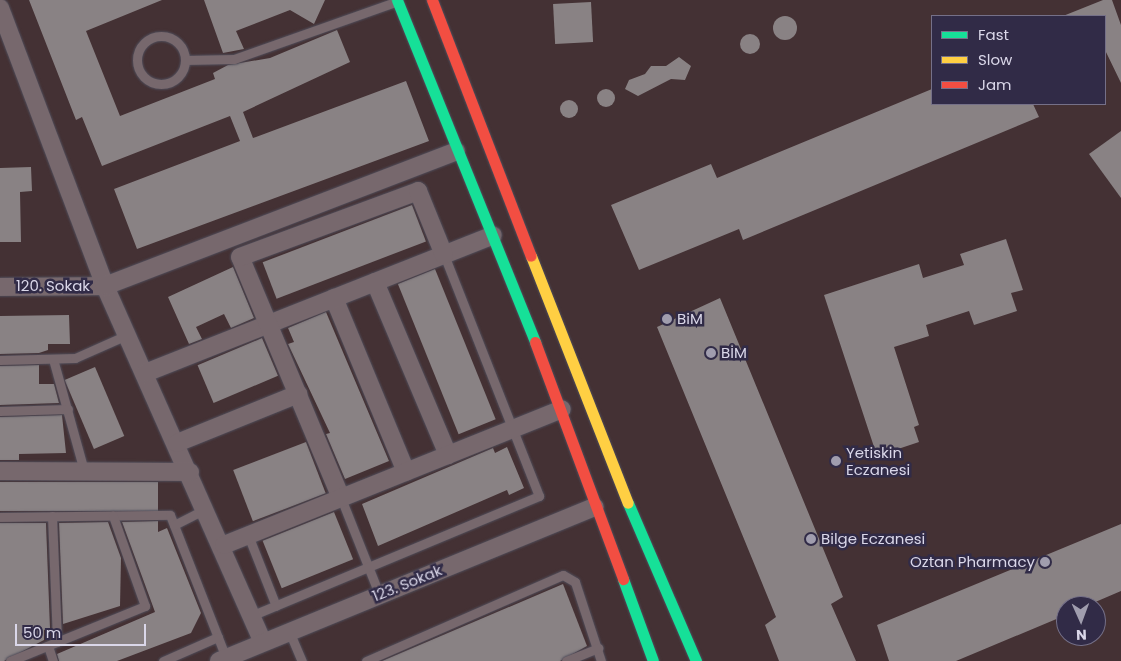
<!DOCTYPE html>
<html>
<head>
<meta charset="utf-8">
<style>
  body { margin:0 }
  #map { position:relative; width:1121px; height:661px; overflow:hidden; background:#343141; font-family:Poppins,sans-serif }
  div>[style] { position:absolute }
  [style*='--x'] { left:calc(var(--x)*1px); top:calc(var(--y)*1px); width:calc(var(--w)*1px); rotate:calc(var(--a)*1deg) }
  .industrial>* { inset:0; background:#443134 }
  .building>* { inset:0; background:#898284; transform-origin:0 0 }
  .round { border-radius:50% }
  .roads { filter:drop-shadow(0 0 1px #4f4d5a) drop-shadow(0 0 1px #4f4d5a) }
  .lane>* { height:9px; margin:-4.5px; padding:0 4.5px; transform-origin:4.5px; border-radius:4.5px; background:#77686d }
  .lane>.ring { margin:-4.5px; padding:0; box-sizing:content-box; background:none; border:9px solid #77686d; border-radius:50% }
  .street>* { height:18px; margin:-9px; padding:0 9px; transform-origin:9px; border-radius:9px; background:#77686d }
  .fast>* { height:11px; margin:-5.5px; padding:0 5.5px; transform-origin:5.5px; border-radius:5.5px; background:#16e098 }
  .slow>* { height:11px; margin:-5.5px; padding:0 5.5px; transform-origin:5.5px; border-radius:5.5px; background:#ffcf43 }
  .jam>* { height:11px; margin:-5.5px; padding:0 5.5px; transform-origin:5.5px; border-radius:5.5px; background:#f24e42 }
  .dots>* { width:14px; height:14px; translate:-50% -50%; box-sizing:border-box; border:2px solid #312b47; border-radius:50% }
  span { translate:-50% -50%; white-space:nowrap; text-align:center; line-height:1.15; -webkit-text-stroke:5px #312b47; paint-order:stroke }
  .street-label { font-size:15px; color:#dad7e9 }
  .poi-label { font-size:15px; color:#dad7e9 }
  .left { translate:0 -50%; text-align:left }
  .right { translate:-100% -50%; text-align:right }
  .legend { position:absolute; left:931px; top:15px; width:175px; height:90px; box-sizing:border-box; background:#312b47; border:1px solid #757088; margin:0; padding:6px 9px; list-style:none; font-size:15px; color:#dad7e9 }
  .legend li { display:flex; align-items:center; gap:10px; height:25px }
  .legend b { width:25px; border:1px solid #757088 }
  .north { position:absolute; left:1056px; top:596px; width:50px; height:50px; box-sizing:border-box; background:#312b47; border:1px solid #757088; border-radius:50%; rotate:178deg; font-size:14px; font-weight:700; line-height:20px; text-align:center; color:#dad7e9 }
  .north::after { content:''; display:block; margin:auto; width:18px; height:22px; background:#a09dae; clip-path:polygon(50% 0,100% 100%,50% 72%,0 100%) }
  .scale { position:absolute; left:15px; top:624px; width:131px; height:22px; box-sizing:border-box; border:2px solid #dad7e9; border-top:0; padding-left:6px; font-size:15px; line-height:18px; white-space:nowrap; color:#dad7e9; -webkit-text-stroke:4px #312b47; paint-order:stroke }
</style>
</head>
<body>
<div id="map">
  <div class="industrial">
    <div style="clip-path:polygon(evenodd,0 0,1121px 0,1121px 661px,0 661px,0 0,932px 16px,1105px 16px,1105px 104px,932px 104px,932px 16px,0 0,1066px 606px,1096px 606px,1096px 636px,1066px 636px,1066px 606px)"></div>
  </div>
  <div class="building">
    <div style="clip-path:polygon(29px 0,162px 0,86px 31px,120px 116px,215px 79px,213px 73px,228px 65px,270px 58px,337px 30px,350px 62px,243px 112px,253px 138px,406px 81px,429px 141px,137px 249px,114px 189px,240px 141px,230px 116px,102px 166px,82px 117px,76px 120px)"></div>
    <div style="clip-path:polygon(204px 0,325px 0,314px 24px,290px 10px,236px 31px,244px 49px,223px 53px)"></div>
    <div style="clip-path:polygon(1103px 0,1112px 0,1121px 25px,1121px 83px,1105px 50px,1105px 16px,1063px 16px)"></div>
    <div style="left:591px;top:2px;width:40px;height:38px;rotate:87deg"></div>
    <div class="round" style="left:773px;top:16px;width:24px;height:24px"></div>
    <div class="round" style="left:740px;top:34px;width:20px;height:20px"></div>
    <div style="clip-path:polygon(679px 57px,691px 66px,685px 80px,671px 79px,638px 96px,625px 89px,629px 80px,645px 74px,651px 66px,666px 66px)"></div>
    <div class="round" style="left:597px;top:89px;width:18px;height:18px"></div>
    <div style="clip-path:polygon(932px 89px,932px 104px,1033px 104px,1039px 117px,743px 240px,739px 229px,639px 270px,611px 205px,711px 164px,717px 178px)"></div>
    <div class="round" style="left:560px;top:100px;width:18px;height:18px"></div>
    <div style="clip-path:polygon(1121px 131px,1121px 198px,1089px 154px)"></div>
    <div style="clip-path:polygon(31px 167px,32px 191px,20px 192px,21px 242px,0 242px,0 168px)"></div>
    <div style="left:412px;top:205px;width:39px;height:160px;rotate:69deg"></div>
    <div style="clip-path:polygon(1006px 239px,1023px 290px,1011px 293px,1017px 311px,974px 325px,969px 311px,926px 325px,929px 336px,894px 347px,919px 425px,914px 427px,919px 442px,877px 456px,824px 295px,919px 264px,923px 278px,964px 265px,960px 254px)"></div>
    <div style="clip-path:polygon(233px 267px,254px 318px,231px 328px,224px 314px,196px 327px,202px 339px,189px 344px,168px 297px)"></div>
    <div style="left:435px;top:269px;width:162px;height:40px;rotate:68deg"></div>
    <div style="clip-path:polygon(720px 298px,843px 597px,831px 604px,856px 661px,779px 661px,765px 625px,776px 617px,657px 327px)"></div>
    <div style="clip-path:polygon(326px 312px,389px 461px,345px 479px,326px 434px,330px 433px,288px 344px,294px 342px,288px 328px)"></div>
    <div style="clip-path:polygon(69px 315px,70px 344px,48px 344px,48px 350px,39px 353px,0 354px,0 316px)"></div>
    <div style="left:262px;top:338px;width:41px;height:70px;rotate:67deg"></div>
    <div style="clip-path:polygon(39px 365px,39px 384px,54px 384px,59px 403px,0 405px,0 366px)"></div>
    <div style="left:95px;top:367px;width:75px;height:33px;rotate:67deg"></div>
    <div style="clip-path:polygon(62px 415px,66px 453px,19px 454px,19px 460px,0 460px,0 417px)"></div>
    <div style="left:306px;top:442px;width:55px;height:78px;rotate:69deg"></div>
    <div style="clip-path:polygon(507px 447px,524px 488px,509px 495px,507px 490px,378px 546px,362px 504px,493px 448px,495px 453px)"></div>
    <div style="left:0;top:482px;width:158px;height:29px"></div>
    <div style="left:334px;top:512px;width:51px;height:77px;rotate:68deg"></div>
    <div style="clip-path:polygon(158px 521px,158px 532px,167px 528px,201px 613px,191px 633px,117px 661px,59px 661px,57px 654px,155px 612px,122px 522px)"></div>
    <div style="clip-path:polygon(108px 522px,121px 558px,120px 606px,63px 624px,59px 523px)"></div>
    <div style="clip-path:polygon(0 523px,46px 523px,50px 628px,44px 630px,44px 640px,4px 661px,0 661px)"></div>
    <div style="clip-path:polygon(1121px 524px,1121px 591px,1086px 606px,1066px 606px,1066px 615px,956px 661px,889px 661px,877px 625px)"></div>
    <div style="clip-path:polygon(563px 584px,587px 646px,560px 661px,382px 661px)"></div>
  </div>
  <div class="roads">
    <div class="lane">
      <div class="ring" style="left:137px;top:36px;width:39px;height:39px"></div>
      <div style="--x:185;--y:60;--w:49;--a:-1.2"></div>
      <div style="--x:234;--y:59;--w:171;--a:-19.5"></div>
      <div style="--x:53;--y:359;--w:116;--a:74.5"></div>
      <div style="--x:0;--y:360;--w:75;--a:-1.5"></div>
      <div style="--x:75;--y:358;--w:57;--a:-23.9"></div>
      <div style="--x:0;--y:411;--w:68;--a:-1.7"></div>
      <div style="--x:341;--y:498;--w:103;--a:68.4"></div>
      <div style="--x:52;--y:516;--w:126;--a:87.7"></div>
      <div style="--x:0;--y:517;--w:170;--a:-0.7"></div>
      <div style="--x:170;--y:515;--w:154;--a:68.6"></div>
      <div style="--x:174;--y:525;--w:37;--a:-27"></div>
      <div style="--x:248;--y:535;--w:76;--a:68.5"></div>
      <div style="--x:253;--y:615;--w:310;--a:-22.6"></div>
      <div style="--x:539;--y:496;--w:259;--a:-111.5"></div>
      <div style="--x:289;--y:631;--w:33;--a:67"></div>
      <div style="--x:48;--y:646;--w:16;--a:72"></div>
      <div style="--x:10;--y:661;--w:146;--a:-22.2"></div>
      <div style="--x:145;--y:606;--w:96;--a:-109.6"></div>
      <div style="--x:163;--y:661;--w:60;--a:-23.6"></div>
      <div style="--x:366;--y:661;--w:215;--a:-23.6"></div>
      <div style="--x:563;--y:575;--w:14;--a:30"></div>
      <div style="--x:575;--y:582;--w:83;--a:71.8"></div>
      <div style="--x:566;--y:661;--w:35;--a:-22"></div>
    </div>
    <div class="street">
      <div style="--x:0;--y:8;--w:297;--a:69.3"></div>
      <div style="--x:105;--y:286;--w:389;--a:66.1"></div>
      <div style="--x:375;--y:282;--w:188;--a:67.1"></div>
      <div style="--x:0;--y:287;--w:105;--a:-0.5"></div>
      <div style="--x:105;--y:286;--w:376;--a:-21"></div>
      <div style="--x:334;--y:298;--w:188;--a:67.5"></div>
      <div style="--x:145;--y:373;--w:374;--a:-21.6"></div>
      <div style="--x:177;--y:443;--w:131;--a:-22"></div>
      <div style="--x:0;--y:471;--w:190;--a:0.3"></div>
      <div style="--x:341;--y:498;--w:261;--a:-112.7"></div>
      <div style="--x:240;--y:257;--w:190;--a:-20.3"></div>
      <div style="--x:418;--y:191;--w:69;--a:67.9"></div>
      <div style="--x:224;--y:545;--w:364;--a:-21.9"></div>
      <div style="--x:219;--y:661;--w:406;--a:-22.3"></div>
    </div>
    <div class="fast">
      <div style="--x:397;--y:0;--w:369;--a:68"></div>
      <div style="--x:628;--y:503;--w:172;--a:66.7"></div>
      <div style="--x:623;--y:579;--w:87;--a:69.9"></div>
    </div>
    <div class="slow">
      <div style="--x:531;--y:256;--w:265;--a:68.6"></div>
    </div>
    <div class="jam">
      <div style="--x:432;--y:0;--w:274;--a:68.9"></div>
      <div style="--x:535;--y:342;--w:253;--a:69.6"></div>
    </div>
  </div>
  <div class="dots">
    <div style="left:667px;top:319px;background:#a09dae"></div>
    <div style="left:711px;top:353px;background:#a09dae"></div>
    <div style="left:836px;top:461px;background:#a09dae"></div>
    <div style="left:811px;top:539px;background:#a09dae"></div>
    <div style="left:1045px;top:562px;background:#a09dae"></div>
  </div>
  <div class="street-label">
    <span style="left:53px;top:286px">120. Sokak</span>
    <span style="left:407px;top:583px;rotate:-22deg">123. Sokak</span>
  </div>
  <div class="poi-label">
    <span class="left" style="left:677px;top:319px">BiM</span>
    <span class="left" style="left:721px;top:353px">BİM</span>
    <span class="left" style="left:846px;top:461px">Yetiskin<br>Eczanesi</span>
    <span class="left" style="left:821px;top:539px">Bilge Eczanesi</span>
    <span class="right" style="left:1035px;top:562px">Oztan Pharmacy</span>
  </div>
  <ul class="legend">
  <li><b style="height:6px;background:#16e098"></b>Fast</li>
  <li><b style="height:6px;background:#ffcf43"></b>Slow</li>
  <li><b style="height:6px;background:#f24e42"></b>Jam</li>
  </ul>
  <div class="north">N</div>
  <div class="scale">50 m</div>
</div>
</body>
</html>
